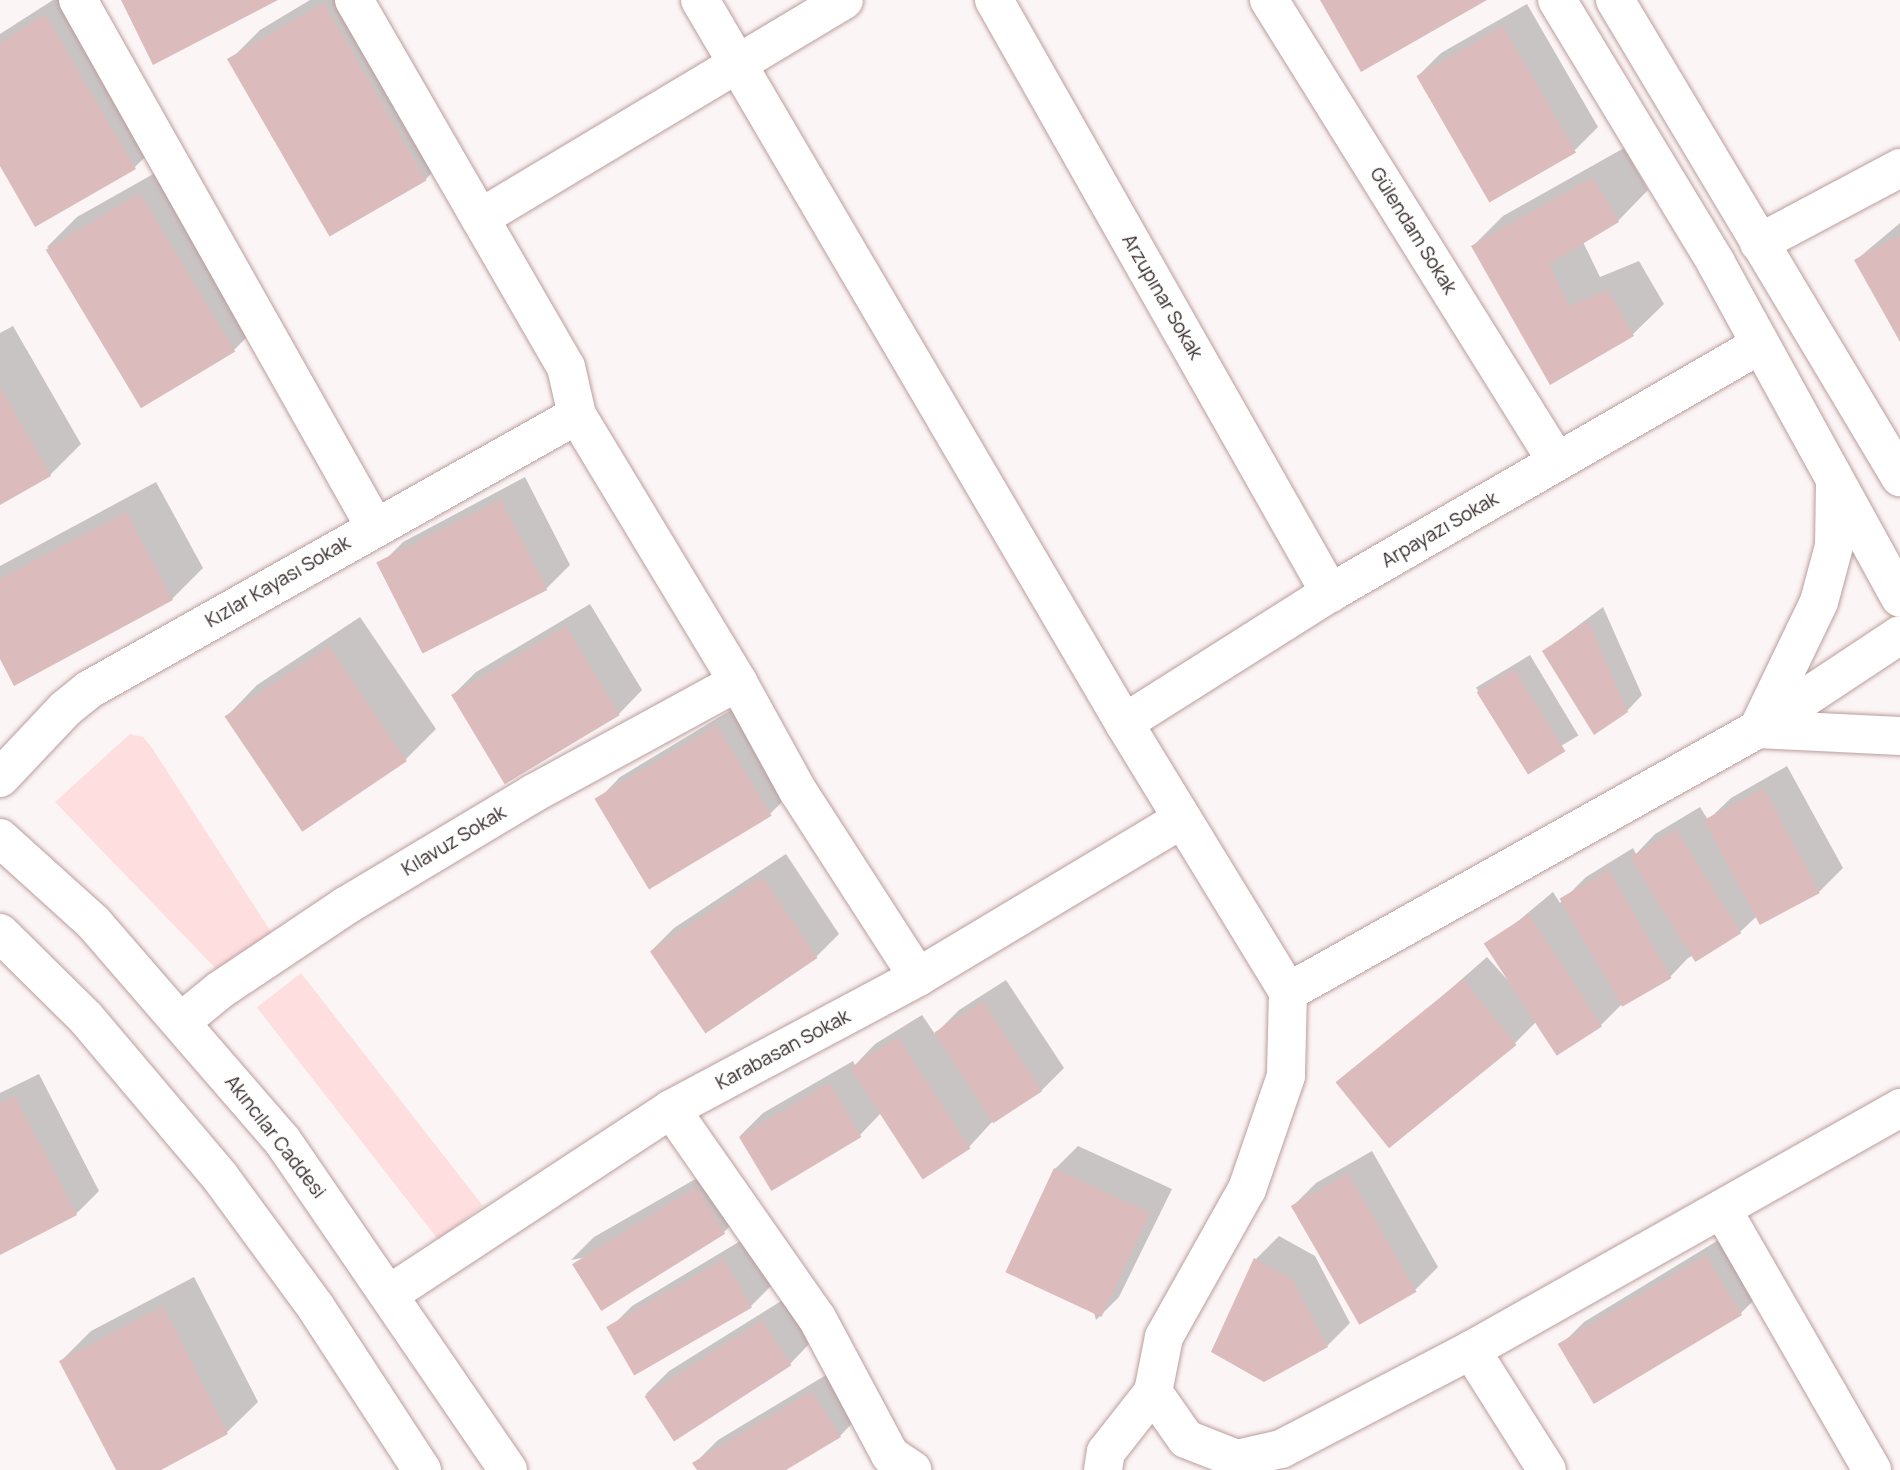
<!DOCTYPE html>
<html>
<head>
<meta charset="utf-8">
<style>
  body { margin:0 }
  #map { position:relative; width:1900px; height:1470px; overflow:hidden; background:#fcf5f5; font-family:Manrope,sans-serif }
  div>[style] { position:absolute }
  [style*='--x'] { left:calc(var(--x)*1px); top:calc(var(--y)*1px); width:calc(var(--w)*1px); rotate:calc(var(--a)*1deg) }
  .green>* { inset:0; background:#fededf; transform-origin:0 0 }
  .shadow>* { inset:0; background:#0003; transform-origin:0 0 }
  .building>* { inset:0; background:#dbbbbc; transform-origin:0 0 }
  .roads { filter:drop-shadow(0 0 2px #bc9d9e) drop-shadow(0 0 2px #bc9d9e) }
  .minor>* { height:38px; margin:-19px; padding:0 19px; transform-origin:19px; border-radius:19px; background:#fff }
  .major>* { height:38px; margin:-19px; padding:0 19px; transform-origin:19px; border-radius:19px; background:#fff }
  span { translate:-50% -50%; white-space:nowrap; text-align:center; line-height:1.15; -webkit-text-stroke:7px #fff; paint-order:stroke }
  .street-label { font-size:19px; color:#362a2a }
</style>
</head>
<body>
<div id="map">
  <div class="green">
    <div style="clip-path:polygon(130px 734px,143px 737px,152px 748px,275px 938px,222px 975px,55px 802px)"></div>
    <div style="left:301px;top:973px;width:295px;height:56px;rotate:52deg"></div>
  </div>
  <div class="shadow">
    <div style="clip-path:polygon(53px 0,85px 0,165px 137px,135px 167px,35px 224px,0 163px,0 34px)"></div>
    <div style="clip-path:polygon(310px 0,370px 0,455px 149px,425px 180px,230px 60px,260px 30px)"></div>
    <div style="clip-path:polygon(1527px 4px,1598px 127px,1575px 150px,1490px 199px,1418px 76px,1441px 53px)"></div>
    <div style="clip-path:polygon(1624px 148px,1648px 190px,1618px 221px,1583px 242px,1600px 277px,1639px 261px,1664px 304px,1633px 334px,1551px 383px,1473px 246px,1503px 216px)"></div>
    <div style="clip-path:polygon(171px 164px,263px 321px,233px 351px,47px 247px,77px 217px)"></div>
    <div style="clip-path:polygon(1900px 223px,1900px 339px,1856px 260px)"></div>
    <div style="clip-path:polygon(13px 326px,81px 444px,50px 475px,0 503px,0 333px)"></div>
    <div style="clip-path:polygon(525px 477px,570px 565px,547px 588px,380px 565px,403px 542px)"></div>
    <div style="clip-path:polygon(156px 482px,203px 568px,172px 599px,15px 683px,0 655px,0 566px)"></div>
    <div style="clip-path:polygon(590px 604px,642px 690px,619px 714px,506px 781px,453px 695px,476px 672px)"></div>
    <div style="clip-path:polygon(1603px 607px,1642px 695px,1627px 711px,1544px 651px)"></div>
    <div style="clip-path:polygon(360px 617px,436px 729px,405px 760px,227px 716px,257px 685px)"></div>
    <div style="left:1530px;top:655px;width:94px;height:63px;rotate:59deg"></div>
    <div style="clip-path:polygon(741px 704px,793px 791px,770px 814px,597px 801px,620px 777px)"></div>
    <div style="clip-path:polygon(1787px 766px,1843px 868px,1820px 891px,1757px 916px,1740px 932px,1688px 958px,1670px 977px,1623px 1003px,1601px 1025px,1538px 1020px,1515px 1043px,1341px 1085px,1487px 957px,1521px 995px,1488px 946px,1553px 892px,1560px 903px,1586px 877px,1633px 848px,1636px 854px,1655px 834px,1700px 807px,1708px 820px,1731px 798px)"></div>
    <div style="clip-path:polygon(786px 854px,839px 934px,816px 957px,651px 951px,674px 928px)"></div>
    <div style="clip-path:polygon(1006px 980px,1064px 1068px,1041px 1091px,991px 1123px,969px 1147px,881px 1113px,860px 1135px,740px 1136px,763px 1113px,853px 1061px,855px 1065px,875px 1044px,922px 1015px,935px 1034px,959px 1010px)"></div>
    <div style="clip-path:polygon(39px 1074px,99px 1191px,76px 1214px,0 1253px,0 1093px)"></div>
    <div style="clip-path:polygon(1078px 1146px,1172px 1189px,1119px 1297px,1096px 1320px,1055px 1169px)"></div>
    <div style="clip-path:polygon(1372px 1151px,1438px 1267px,1415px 1290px,1293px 1206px,1316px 1183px)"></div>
    <div style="clip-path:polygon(720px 1165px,747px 1209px,724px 1232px,571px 1260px,594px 1237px)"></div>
    <div style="clip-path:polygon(1730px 1233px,1764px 1290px,1741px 1313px,1595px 1403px,1561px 1345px,1584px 1322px)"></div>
    <div style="clip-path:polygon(1279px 1236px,1315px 1256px,1350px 1323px,1327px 1346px,1256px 1259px)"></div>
    <div style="clip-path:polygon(747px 1237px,774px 1283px,751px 1306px,609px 1329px,632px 1306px)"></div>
    <div style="clip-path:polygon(194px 1277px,258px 1402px,227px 1432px,158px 1470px,118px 1470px,61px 1361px,91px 1331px)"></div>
    <div style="clip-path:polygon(786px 1298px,813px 1340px,790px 1364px,645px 1395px,669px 1371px)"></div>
    <div style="clip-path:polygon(836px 1369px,863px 1412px,840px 1436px,783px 1470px,699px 1470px,695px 1463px,718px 1440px)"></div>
  </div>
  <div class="building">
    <div style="clip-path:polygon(121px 0,278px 0,153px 65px)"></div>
    <div style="clip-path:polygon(1320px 0,1487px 0,1361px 72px)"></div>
    <div style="left:324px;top:3px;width:205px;height:112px;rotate:60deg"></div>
    <div style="clip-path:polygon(45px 14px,136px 169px,35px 227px,0 166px,0 43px)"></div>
    <div style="left:1503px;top:26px;width:146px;height:100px;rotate:60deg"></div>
    <div style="clip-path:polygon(1593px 177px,1619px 222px,1549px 264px,1569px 306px,1608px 290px,1634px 336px,1550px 385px,1471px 246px)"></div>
    <div style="left:140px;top:193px;width:185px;height:110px;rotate:59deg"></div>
    <div style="clip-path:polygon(1900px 235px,1900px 342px,1854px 260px)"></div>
    <div style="clip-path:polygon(0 386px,51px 476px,0 505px)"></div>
    <div style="left:501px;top:499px;width:102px;height:140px;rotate:63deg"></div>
    <div style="clip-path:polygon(126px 512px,173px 600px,14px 686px,0 659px,0 579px)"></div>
    <div style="clip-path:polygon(1588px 621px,1628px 712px,1594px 735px,1542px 651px)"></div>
    <div style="left:566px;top:626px;width:104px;height:134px;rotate:59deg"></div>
    <div style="left:329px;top:646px;width:139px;height:126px;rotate:56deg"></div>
    <div style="left:1514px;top:669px;width:97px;height:44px;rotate:58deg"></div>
    <div style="left:717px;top:725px;width:106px;height:143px;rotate:59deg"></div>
    <div style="left:1764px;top:788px;width:119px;height:68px;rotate:62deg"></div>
    <div style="left:1676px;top:829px;width:123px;height:54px;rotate:58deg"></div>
    <div style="left:1609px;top:870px;width:125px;height:57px;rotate:60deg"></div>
    <div style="left:762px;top:876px;width:99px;height:135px;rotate:56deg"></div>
    <div style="left:1529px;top:914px;width:134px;height:54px;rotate:57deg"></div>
    <div style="left:1463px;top:979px;width:85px;height:164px;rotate:51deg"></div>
    <div style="left:983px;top:1001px;width:108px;height:58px;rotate:57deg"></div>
    <div style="left:898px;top:1037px;width:133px;height:57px;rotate:57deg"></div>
    <div style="left:829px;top:1083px;width:63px;height:105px;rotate:59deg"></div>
    <div style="clip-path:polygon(15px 1096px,77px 1215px,0 1255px,0 1103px)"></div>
    <div style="left:1054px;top:1168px;width:106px;height:115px;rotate:25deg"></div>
    <div style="left:1348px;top:1173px;width:137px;height:66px;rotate:60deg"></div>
    <div style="left:696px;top:1187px;width:55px;height:146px;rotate:58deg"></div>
    <div style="left:1706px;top:1255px;width:70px;height:173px;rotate:59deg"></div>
    <div style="clip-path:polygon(1254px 1258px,1292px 1279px,1328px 1347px,1264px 1382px,1211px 1352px)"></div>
    <div style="left:724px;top:1259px;width:56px;height:136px;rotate:60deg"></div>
    <div style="clip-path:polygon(163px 1306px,228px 1434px,161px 1470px,116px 1470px,59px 1361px)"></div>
    <div style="left:762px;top:1320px;width:54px;height:140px;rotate:57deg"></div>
    <div style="clip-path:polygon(812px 1391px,841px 1437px,786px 1470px,697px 1470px,692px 1463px)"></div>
  </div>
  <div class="roads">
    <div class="minor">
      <div style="--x:78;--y:0;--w:605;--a:60.6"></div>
      <div style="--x:354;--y:0;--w:424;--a:60"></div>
      <div style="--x:566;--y:367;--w:49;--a:77.1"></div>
      <div style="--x:577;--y:415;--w:312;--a:58.9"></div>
      <div style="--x:738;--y:682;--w:124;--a:61.2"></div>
      <div style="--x:798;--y:791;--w:221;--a:57.2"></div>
      <div style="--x:700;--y:0;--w:838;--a:59.61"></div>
      <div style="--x:1124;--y:723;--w:315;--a:58.6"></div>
      <div style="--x:1288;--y:992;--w:84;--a:91.4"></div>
      <div style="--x:1286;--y:1076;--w:120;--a:109"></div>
      <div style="--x:1247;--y:1189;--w:170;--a:119.3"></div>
      <div style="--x:1164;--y:1337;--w:56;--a:101.3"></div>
      <div style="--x:1153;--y:1392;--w:57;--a:54.9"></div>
      <div style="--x:1186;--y:1439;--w:55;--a:21.4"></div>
      <div style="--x:1237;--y:1459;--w:45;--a:-12.8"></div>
      <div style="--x:1281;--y:1449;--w:214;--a:-27.5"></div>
      <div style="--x:1471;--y:1350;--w:493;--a:-29.4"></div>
      <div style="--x:994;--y:0;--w:682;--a:60.46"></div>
      <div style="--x:1269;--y:0;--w:544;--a:58.06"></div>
      <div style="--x:480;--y:218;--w:424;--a:-30.9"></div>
      <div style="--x:1759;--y:243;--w:160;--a:-28"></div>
      <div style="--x:1835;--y:483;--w:63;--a:90.9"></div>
      <div style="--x:1834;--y:546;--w:58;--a:105"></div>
      <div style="--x:1819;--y:602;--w:141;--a:115.7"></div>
      <div style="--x:1758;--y:729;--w:142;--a:2.8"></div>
      <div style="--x:1124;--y:723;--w:244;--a:-32.3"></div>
      <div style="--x:1330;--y:593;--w:496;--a:-30"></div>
      <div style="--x:0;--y:778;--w:95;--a:-46.7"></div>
      <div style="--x:65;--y:709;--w:32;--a:-39"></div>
      <div style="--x:90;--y:689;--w:559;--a:-29.36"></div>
      <div style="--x:1288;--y:992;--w:539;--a:-29.23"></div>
      <div style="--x:1758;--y:729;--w:170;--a:-33.5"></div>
      <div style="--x:182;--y:1021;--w:49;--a:-39.2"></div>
      <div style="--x:220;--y:990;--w:153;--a:-33.8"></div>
      <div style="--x:347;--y:905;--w:218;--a:-30.9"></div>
      <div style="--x:534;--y:793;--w:232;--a:-28.6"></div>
      <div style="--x:671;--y:1109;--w:255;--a:55.1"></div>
      <div style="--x:817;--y:1318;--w:155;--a:61.9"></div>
      <div style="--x:890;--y:1455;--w:27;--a:34"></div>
      <div style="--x:1722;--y:1209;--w:301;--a:60.1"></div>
      <div style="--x:391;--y:1293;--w:335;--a:-33.3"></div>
      <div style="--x:671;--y:1109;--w:280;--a:-28.1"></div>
      <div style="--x:918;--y:977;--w:308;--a:-30.9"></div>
      <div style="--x:1471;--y:1350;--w:142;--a:57.7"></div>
      <div style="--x:1103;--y:1470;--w:18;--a:-81"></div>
      <div style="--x:1106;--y:1452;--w:76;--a:-51.9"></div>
    </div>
    <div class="major">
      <div style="--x:1557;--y:0;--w:307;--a:58.8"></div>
      <div style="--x:1716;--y:263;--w:382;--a:61.2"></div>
      <div style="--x:1615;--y:0;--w:556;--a:59.14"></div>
      <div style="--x:0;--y:838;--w:125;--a:42.1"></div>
      <div style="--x:93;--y:922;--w:289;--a:49.1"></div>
      <div style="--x:282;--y:1140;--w:400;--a:55.6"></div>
      <div style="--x:0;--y:933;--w:121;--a:44.7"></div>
      <div style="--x:86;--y:1018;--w:209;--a:49.8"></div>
      <div style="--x:221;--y:1178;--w:159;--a:53.7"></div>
      <div style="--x:315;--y:1306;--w:196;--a:56.9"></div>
    </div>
  </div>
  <div class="street-label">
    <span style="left:1413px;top:231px;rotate:58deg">Gülendam Sokak</span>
    <span style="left:1162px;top:297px;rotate:60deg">Arzupınar Sokak</span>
    <span style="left:1440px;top:530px;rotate:-30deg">Arpayazı Sokak</span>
    <span style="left:278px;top:582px;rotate:-30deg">Kızlar Kayası Sokak</span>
    <span style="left:454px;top:841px;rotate:-31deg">Kılavuz Sokak</span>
    <span style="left:783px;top:1050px;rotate:-28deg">Karabasan Sokak</span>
    <span style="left:275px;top:1137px;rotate:52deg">Akıncılar Caddesi</span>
  </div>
</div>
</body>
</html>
